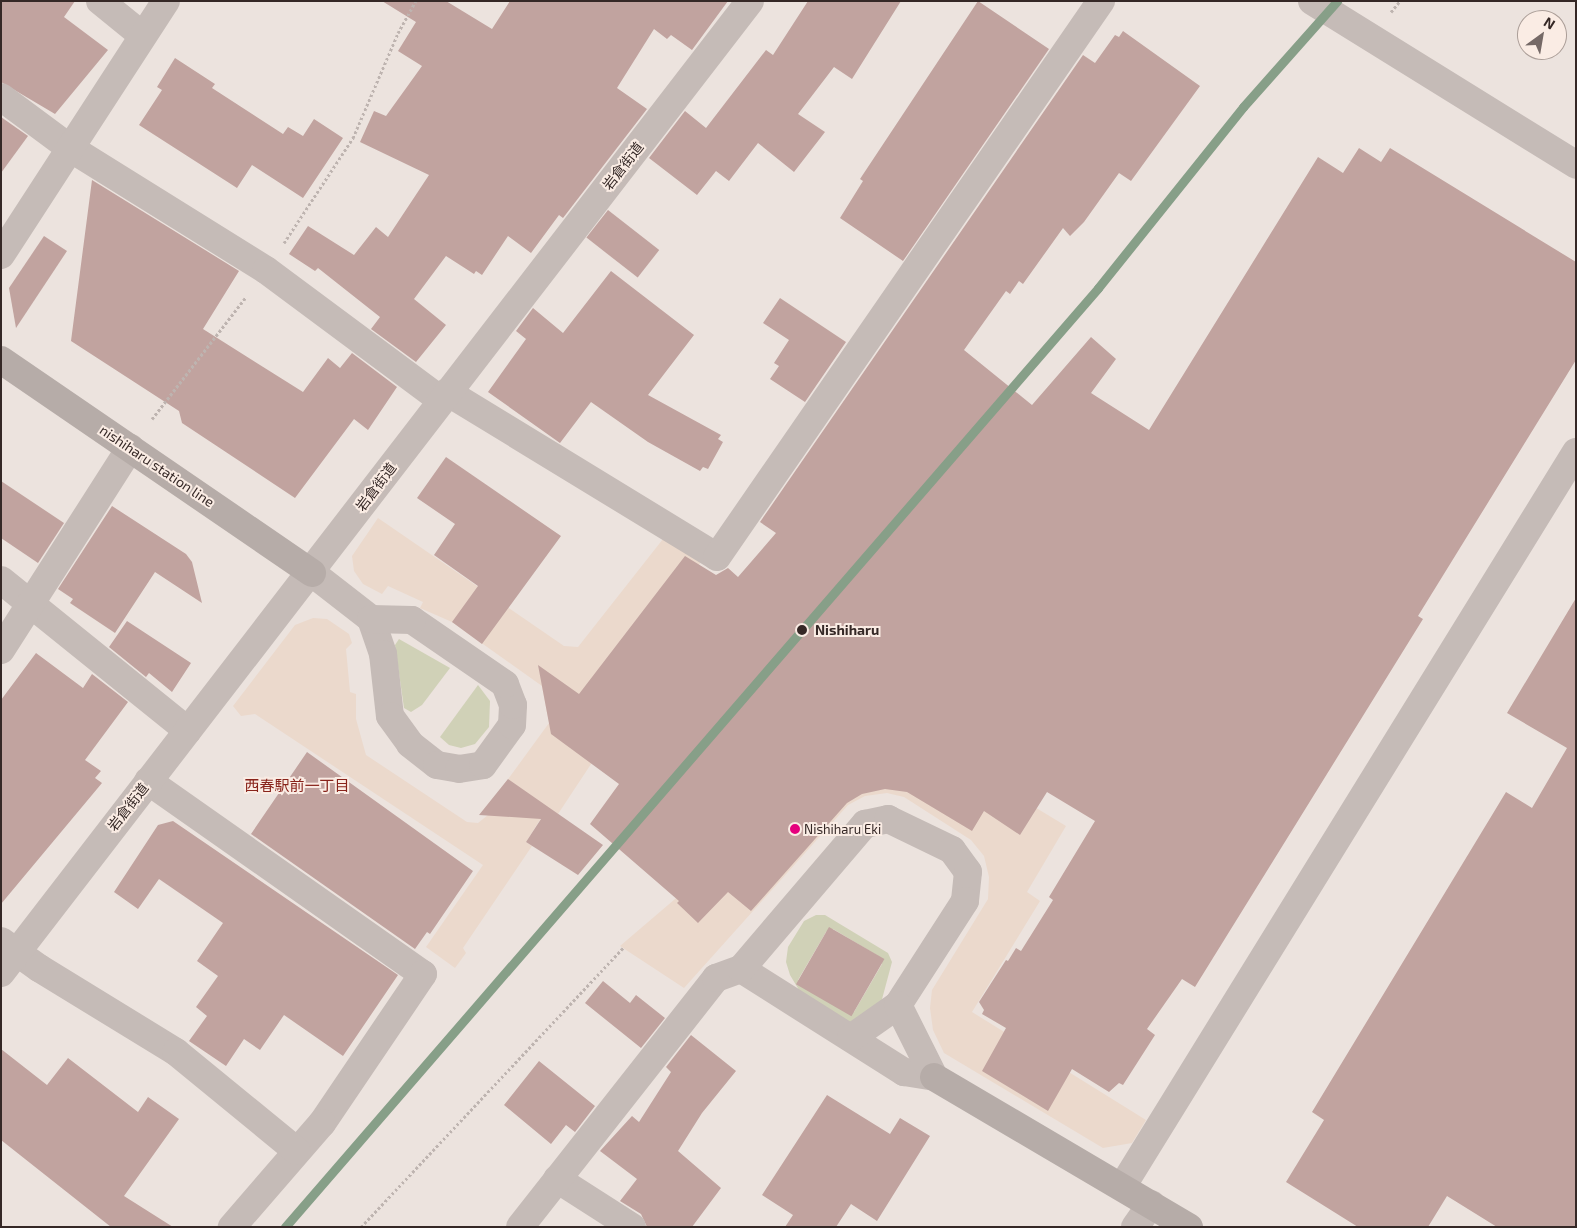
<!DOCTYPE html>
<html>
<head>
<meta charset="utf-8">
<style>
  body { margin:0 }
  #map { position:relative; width:1577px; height:1228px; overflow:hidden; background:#ece3de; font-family:"Exo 2","Noto Sans JP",sans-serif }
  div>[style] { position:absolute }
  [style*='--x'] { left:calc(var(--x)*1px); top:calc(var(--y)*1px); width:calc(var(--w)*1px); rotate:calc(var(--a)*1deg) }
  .green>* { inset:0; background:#d0d1b7 }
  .plaza>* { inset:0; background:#ebd9cc }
  .building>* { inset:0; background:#c1a39f; transform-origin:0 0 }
  .path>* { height:3px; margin-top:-1.5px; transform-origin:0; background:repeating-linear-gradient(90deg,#beb4b0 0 2.5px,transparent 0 5px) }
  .street>* { height:28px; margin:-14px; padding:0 14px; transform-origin:14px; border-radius:14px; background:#c5bbb7 }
  .secondary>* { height:28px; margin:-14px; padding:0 14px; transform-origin:14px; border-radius:14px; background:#b6aca8 }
  .rail-1>* { height:9px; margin:-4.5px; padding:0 4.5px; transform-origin:4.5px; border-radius:4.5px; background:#879f88 }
  .dots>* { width:14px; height:14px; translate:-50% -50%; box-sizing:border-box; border:2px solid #faece4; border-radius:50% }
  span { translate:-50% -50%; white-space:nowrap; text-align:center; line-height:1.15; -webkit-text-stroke:4px #faece4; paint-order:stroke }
  .bus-label { font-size:13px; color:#352826 }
  .left { translate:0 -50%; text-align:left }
  .street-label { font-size:14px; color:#352826 }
  .stop-label { font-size:14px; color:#352826; font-weight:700 }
  .neighbourhood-label { font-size:15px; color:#88231b }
  .frame { position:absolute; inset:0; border:2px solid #352826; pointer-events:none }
  .north { position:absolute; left:1517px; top:10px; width:50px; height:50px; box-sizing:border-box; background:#faece4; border:1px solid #ab9e98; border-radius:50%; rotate:32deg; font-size:14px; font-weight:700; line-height:20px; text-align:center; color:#352826 }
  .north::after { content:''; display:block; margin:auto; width:18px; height:22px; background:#756966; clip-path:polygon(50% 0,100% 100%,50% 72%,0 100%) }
</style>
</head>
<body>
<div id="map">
  <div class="green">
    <div style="clip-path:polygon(399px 639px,450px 668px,422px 705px,411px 712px,404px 708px,395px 645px)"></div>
    <div style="clip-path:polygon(478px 685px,490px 701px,489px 727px,475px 744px,461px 748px,449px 745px,440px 737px)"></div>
    <div style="clip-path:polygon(evenodd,816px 915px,825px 915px,888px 953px,892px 962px,881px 1003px,863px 1018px,847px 1023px,802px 995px,790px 975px,786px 962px,788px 947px,804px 921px,816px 915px,833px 929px,880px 957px,882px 964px,854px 1012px,798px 980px,826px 932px,833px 929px)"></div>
  </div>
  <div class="plaza">
    <div style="clip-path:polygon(378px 518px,564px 646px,578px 647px,663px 539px,701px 562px,601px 692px,599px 752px,558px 814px,548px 807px,526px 842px,532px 846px,463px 948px,466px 953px,455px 968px,426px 947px,483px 865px,255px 714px,241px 716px,233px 706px,295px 625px,313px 618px,327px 619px,349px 634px,352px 643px,346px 649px,350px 692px,356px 694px,356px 719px,366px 755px,467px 822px,478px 823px,488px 815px,498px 793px,549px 723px,542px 686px,452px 622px,420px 608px,423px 602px,388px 586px,382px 594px,363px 584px,354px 571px,352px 556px)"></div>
    <div style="clip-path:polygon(839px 759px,1000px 786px,1066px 826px,1027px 892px,1040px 901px,972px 1012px,1146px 1120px,1132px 1143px,1103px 1148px,944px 1053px,933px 1030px,930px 1008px,932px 990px,988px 899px,989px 877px,984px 856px,971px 840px,904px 797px,887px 793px,865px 796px,848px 805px,684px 988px,620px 946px)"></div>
  </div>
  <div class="building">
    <div style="clip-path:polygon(1px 1px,75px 1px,64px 17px,108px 50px,55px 114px,1px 82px)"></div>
    <div style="clip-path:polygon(382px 1px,446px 1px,492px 29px,510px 1px,728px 1px,692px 50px,671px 35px,667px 39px,654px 29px,617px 88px,647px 109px,563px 218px,559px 215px,531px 253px,508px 236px,482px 275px,476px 271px,474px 274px,446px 256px,414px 299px,446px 325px,416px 362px,371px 329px,380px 317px,318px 268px,315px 271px,289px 254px,308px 226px,354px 255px,376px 227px,388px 237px,429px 175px,360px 142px,374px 111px,386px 116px,422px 66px,398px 51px,416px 22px)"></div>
    <div style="clip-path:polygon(808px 1px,901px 1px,852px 79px,834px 67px,798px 114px,825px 132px,794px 172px,758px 143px,729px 181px,716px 171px,697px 195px,649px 158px,685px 111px,706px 128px,766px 50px,773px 55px)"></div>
    <div style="clip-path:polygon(978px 1px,1049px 49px,903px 261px,840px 218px,863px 181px,860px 179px)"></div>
    <div style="clip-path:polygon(1123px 31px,1200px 86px,1131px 181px,1119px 173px,1084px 222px,1070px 236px,1063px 228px,1023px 284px,1019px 281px,1010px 294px,1006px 291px,964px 350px,1032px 405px,1091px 337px,1116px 359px,1091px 393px,1149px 430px,1318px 157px,1343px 173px,1359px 148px,1381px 162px,1390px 148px,1576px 262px,1576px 360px,1418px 616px,1423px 619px,1195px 987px,1182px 979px,1147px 1029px,1155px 1035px,1123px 1085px,1119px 1083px,1109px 1092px,1072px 1069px,1048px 1111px,982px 1071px,1006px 1028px,982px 1014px,984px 1010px,979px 1002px,1006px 960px,1008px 961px,1016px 948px,1021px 951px,1053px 900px,1049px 897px,1095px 821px,1047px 792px,1020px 835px,984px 811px,972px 831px,907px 792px,885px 789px,862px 794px,847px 803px,751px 911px,728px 892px,698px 923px,677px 903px,679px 901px,590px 824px,619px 784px,551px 734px,538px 665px,579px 694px,685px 556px,716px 575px,728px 568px,738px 577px,776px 533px,760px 522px,1083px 55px,1095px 63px,1115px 35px,1119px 37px)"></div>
    <div style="clip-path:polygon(175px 58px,215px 84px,212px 88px,283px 134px,288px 127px,303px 136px,314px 119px,343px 138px,303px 198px,252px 165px,237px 188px,139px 125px,162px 90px,157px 87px)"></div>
    <div style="clip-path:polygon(1px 117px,28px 136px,1px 173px)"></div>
    <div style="clip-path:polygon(92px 180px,239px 271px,203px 329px,303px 392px,328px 358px,340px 368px,352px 353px,397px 387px,368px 430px,354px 419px,295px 498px,182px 423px,179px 411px,71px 341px)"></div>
    <div style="left:608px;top:210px;width:65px;height:35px;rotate:38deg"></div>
    <div style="clip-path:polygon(44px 236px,67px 251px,16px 328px,9px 288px)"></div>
    <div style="clip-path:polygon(611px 271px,694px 335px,648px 395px,721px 435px,718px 439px,723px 442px,708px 469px,703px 467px,700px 471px,648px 442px,591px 402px,560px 443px,488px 392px,526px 339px,516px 331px,533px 308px,563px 333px)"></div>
    <div style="clip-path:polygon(780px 298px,846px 342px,805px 402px,770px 379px,779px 366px,774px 363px,789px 340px,763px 323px)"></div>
    <div style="clip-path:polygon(446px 457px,561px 536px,482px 644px,452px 622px,478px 586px,434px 555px,455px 524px,417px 498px)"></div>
    <div style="clip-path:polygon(1px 481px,64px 523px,38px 563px,1px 538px)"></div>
    <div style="clip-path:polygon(112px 506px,186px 554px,192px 562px,202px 603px,155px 572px,115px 633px,70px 603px,73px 599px,58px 589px)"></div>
    <div style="clip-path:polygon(1576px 598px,1576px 1227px,1497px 1227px,1447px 1196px,1428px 1227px,1358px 1227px,1286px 1182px,1324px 1120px,1312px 1112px,1506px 792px,1532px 808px,1567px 748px,1507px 713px)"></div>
    <div style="clip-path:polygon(127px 621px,191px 663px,172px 692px,149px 673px,146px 677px,109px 647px)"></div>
    <div style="clip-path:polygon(36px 653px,83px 688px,92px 674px,128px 702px,85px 760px,101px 771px,95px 778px,102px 783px,1px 904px,1px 700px)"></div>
    <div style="clip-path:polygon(307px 752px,473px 871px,430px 934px,427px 932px,415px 949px,251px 834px)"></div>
    <div style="clip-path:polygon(508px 779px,603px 845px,578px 875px,526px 842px,541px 819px,479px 815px)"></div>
    <div style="clip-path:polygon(173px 821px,398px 975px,343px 1056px,284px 1015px,260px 1050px,244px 1039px,226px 1066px,189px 1041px,207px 1016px,196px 1007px,218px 976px,197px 961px,223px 923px,159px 879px,138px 909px,114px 892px,158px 825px)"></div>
    <div style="left:829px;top:927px;width:64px;height:66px;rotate:30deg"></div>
    <div style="clip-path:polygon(603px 981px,630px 1003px,636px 995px,665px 1018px,641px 1048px,585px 1003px)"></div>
    <div style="clip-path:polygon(691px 1035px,736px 1071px,702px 1113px,678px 1151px,721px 1188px,692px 1227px,647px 1227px,641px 1214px,620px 1201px,637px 1179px,600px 1151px,632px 1116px,639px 1122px,671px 1072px,666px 1067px)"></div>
    <div style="clip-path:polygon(1px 1049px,47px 1085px,68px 1058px,138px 1112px,148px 1097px,179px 1119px,124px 1196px,173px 1227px,111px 1227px,1px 1140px)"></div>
    <div style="clip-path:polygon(539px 1061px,595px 1106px,575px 1132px,566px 1125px,551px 1144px,504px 1105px)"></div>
    <div style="clip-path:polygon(827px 1095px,890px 1134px,900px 1118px,930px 1136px,877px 1221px,851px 1204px,836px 1227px,785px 1227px,793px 1215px,762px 1195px)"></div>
  </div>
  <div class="path">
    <div style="--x:1391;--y:12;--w:14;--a:-51"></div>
    <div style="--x:284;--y:243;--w:126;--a:-56.7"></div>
    <div style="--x:353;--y:138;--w:114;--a:-66.8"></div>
    <div style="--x:398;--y:33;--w:37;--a:-61"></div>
    <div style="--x:152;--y:419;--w:154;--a:-52.4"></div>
    <div style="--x:361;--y:1227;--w:383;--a:-46.8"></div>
  </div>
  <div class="street">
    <div style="--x:100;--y:1;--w:55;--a:39.1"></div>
    <div style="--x:1312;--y:1;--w:311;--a:31.8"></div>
    <div style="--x:1;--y:97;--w:86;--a:36.5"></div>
    <div style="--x:70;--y:148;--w:231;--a:31.9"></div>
    <div style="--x:266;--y:270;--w:218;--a:36.6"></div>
    <div style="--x:1;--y:255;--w:303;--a:-57"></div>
    <div style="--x:447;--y:392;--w:316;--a:31.4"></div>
    <div style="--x:717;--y:557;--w:676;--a:-55.37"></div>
    <div style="--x:312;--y:573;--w:75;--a:37.9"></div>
    <div style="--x:371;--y:619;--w:37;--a:71"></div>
    <div style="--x:383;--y:654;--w:62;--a:83.6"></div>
    <div style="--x:390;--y:716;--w:34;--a:54"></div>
    <div style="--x:410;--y:744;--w:34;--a:38"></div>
    <div style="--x:437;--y:765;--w:22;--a:10"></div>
    <div style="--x:459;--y:769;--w:24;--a:-9"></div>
    <div style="--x:483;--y:765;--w:49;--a:-54.1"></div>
    <div style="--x:512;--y:725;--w:20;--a:-87"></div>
    <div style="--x:513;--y:705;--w:22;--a:-111"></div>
    <div style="--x:505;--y:684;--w:113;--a:-145.5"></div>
    <div style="--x:412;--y:620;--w:41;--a:-178.6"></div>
    <div style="--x:1;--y:580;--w:240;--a:38.9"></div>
    <div style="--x:1;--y:650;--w:240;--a:-57.4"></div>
    <div style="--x:148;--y:781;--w:336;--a:35.1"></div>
    <div style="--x:423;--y:974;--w:180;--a:124.1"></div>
    <div style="--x:322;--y:1123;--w:138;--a:130.9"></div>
    <div style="--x:1;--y:941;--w:47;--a:35.4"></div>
    <div style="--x:39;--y:968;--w:161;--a:31.5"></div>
    <div style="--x:176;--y:1052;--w:156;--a:39.3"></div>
    <div style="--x:741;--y:969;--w:193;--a:32.3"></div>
    <div style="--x:904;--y:1072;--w:30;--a:9"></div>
    <div style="--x:1;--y:973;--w:1227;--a:-52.38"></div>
    <div style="--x:851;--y:1038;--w:57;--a:-35.1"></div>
    <div style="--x:557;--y:1179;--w:89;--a:32.6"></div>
    <div style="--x:1122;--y:1187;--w:864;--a:-58.3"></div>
    <div style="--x:520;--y:1227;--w:317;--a:-51.8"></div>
    <div style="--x:716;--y:978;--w:27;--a:-20"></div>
    <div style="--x:741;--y:969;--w:191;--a:-49.5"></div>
    <div style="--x:865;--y:824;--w:24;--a:-12"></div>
    <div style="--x:888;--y:819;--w:71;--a:25.8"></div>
    <div style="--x:952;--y:850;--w:27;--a:54"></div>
    <div style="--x:968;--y:872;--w:29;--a:96"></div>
    <div style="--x:965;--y:901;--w:124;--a:122.8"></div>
    <div style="--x:898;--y:1005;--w:80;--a:63.4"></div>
    <div style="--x:1135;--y:1227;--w:28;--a:-55"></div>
  </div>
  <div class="secondary">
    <div style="--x:1;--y:360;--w:377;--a:34.4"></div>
    <div style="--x:934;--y:1077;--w:296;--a:30.5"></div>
  </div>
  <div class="rail-1">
    <div style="--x:285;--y:1227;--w:1242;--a:-49.11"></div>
    <div style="--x:1098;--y:288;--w:232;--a:-51.3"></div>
    <div style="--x:1243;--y:107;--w:142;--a:-48.4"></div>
  </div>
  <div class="dots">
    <div style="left:802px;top:630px;background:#352826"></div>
    <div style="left:795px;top:829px;background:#e5007d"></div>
  </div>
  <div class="bus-label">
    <span class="left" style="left:804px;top:829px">Nishiharu Eki</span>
  </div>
  <div class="street-label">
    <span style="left:623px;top:166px;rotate:-52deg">岩倉街道</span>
    <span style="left:157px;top:466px;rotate:34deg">nishiharu station line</span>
    <span style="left:376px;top:487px;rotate:-53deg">岩倉街道</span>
    <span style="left:128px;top:807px;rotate:-52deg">岩倉街道</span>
  </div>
  <div class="stop-label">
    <span class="left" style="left:815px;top:630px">Nishiharu</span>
  </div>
  <div class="neighbourhood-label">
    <span style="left:297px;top:786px">西春駅前一丁目</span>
  </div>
  <div class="frame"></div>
  <div class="north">N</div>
</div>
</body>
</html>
